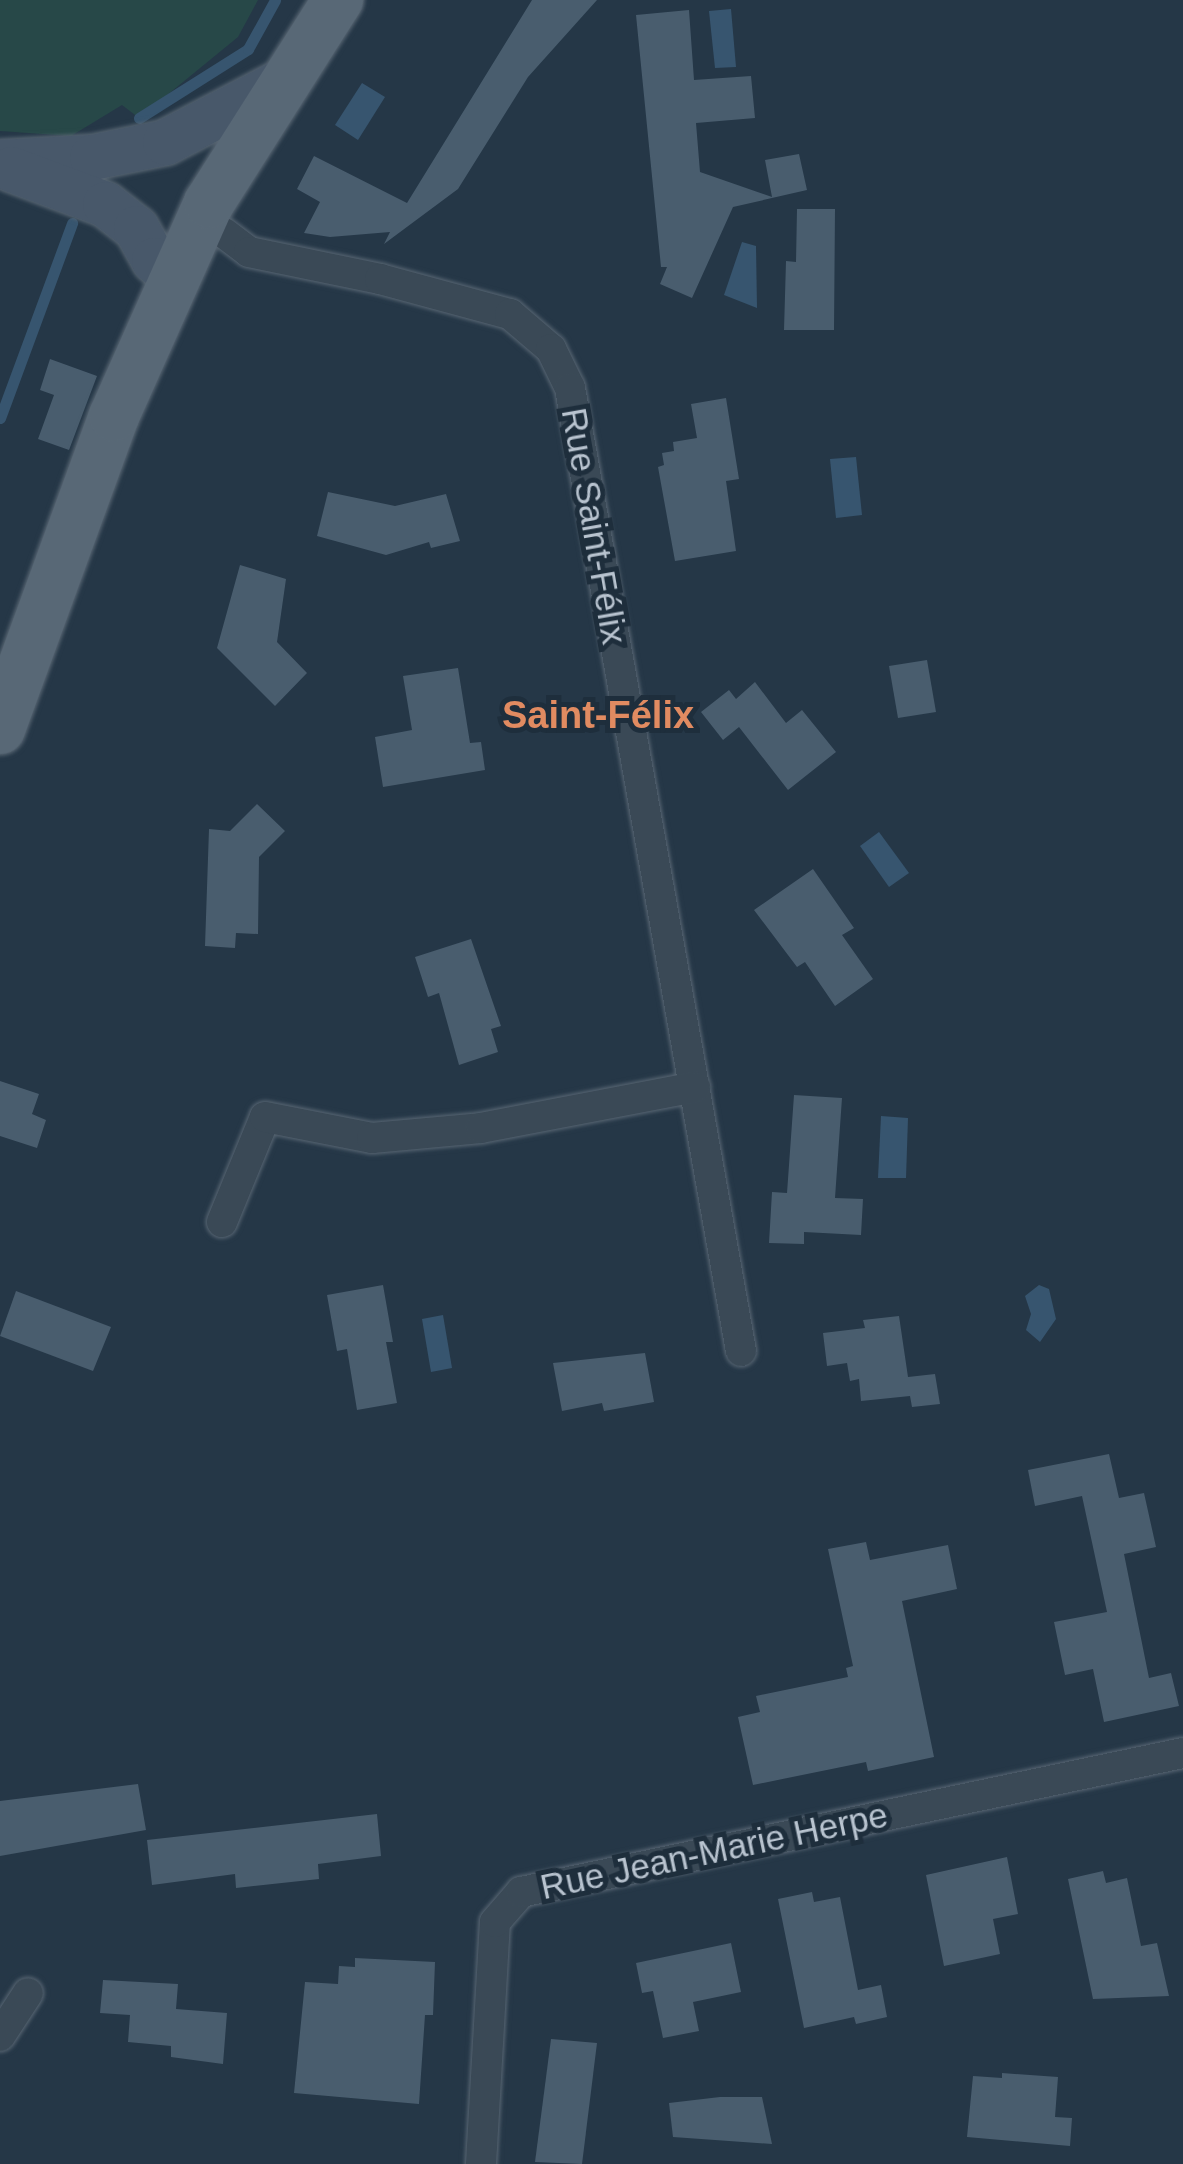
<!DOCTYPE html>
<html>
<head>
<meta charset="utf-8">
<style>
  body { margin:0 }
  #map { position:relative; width:1183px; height:2164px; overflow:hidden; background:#253747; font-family:Helvetica,sans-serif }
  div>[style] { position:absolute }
  .green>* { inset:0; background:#274848 }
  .water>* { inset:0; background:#37556f }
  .stream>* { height:11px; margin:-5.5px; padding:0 5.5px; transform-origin:5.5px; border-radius:5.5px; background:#37556f }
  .building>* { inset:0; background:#495d6e }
  .roads { filter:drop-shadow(0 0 2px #586673) drop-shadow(0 0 2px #586673) }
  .street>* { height:30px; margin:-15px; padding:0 15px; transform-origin:15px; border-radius:15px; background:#3a4956 }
  .secondary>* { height:45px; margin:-22.5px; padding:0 22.5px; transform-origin:22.5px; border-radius:22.5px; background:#48586a }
  .primary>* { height:50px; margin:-25px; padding:0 25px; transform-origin:25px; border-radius:25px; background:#586876 }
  span { translate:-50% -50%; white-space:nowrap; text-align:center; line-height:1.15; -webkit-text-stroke:10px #1e2e3c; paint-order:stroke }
  .street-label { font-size:35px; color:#b8c3cf }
  .neighbourhood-label { font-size:38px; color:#e18b61; font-weight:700 }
</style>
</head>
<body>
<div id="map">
  <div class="green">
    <i style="clip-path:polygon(0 0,258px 0,238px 37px,139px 118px,122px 105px,71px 136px,0 131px)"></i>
  </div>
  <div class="water">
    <i style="clip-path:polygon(731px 9px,736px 67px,715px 68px,709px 11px)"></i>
    <i style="clip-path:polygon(362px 83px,385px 97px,358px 140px,335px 125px)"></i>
    <i style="clip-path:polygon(742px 242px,756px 246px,757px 308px,724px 295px)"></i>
    <i style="clip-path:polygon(856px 457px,862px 515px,836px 518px,830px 459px)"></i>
    <i style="clip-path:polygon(879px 832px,909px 873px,889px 887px,860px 846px)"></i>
    <i style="clip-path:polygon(881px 1116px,908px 1118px,906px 1178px,878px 1178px)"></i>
    <i style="clip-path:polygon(1039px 1285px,1049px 1289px,1056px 1319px,1040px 1342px,1026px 1330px,1031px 1314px,1025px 1296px)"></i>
    <i style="clip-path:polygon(443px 1315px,452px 1368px,431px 1372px,422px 1319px)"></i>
  </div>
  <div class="stream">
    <i style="left:139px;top:118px;width:129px;rotate:-32.3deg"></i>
    <i style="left:248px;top:49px;width:56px;rotate:-61.1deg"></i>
    <i style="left:0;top:418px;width:208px;rotate:-69.7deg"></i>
  </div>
  <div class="building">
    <i style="clip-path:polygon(532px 0,597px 0,528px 77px,458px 189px,384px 244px,390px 232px,330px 237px,304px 233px,320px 202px,297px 189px,314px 156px,407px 203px)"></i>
    <i style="clip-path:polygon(689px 10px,694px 80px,751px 76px,755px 118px,696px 123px,700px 172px,772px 197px,765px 160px,799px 154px,807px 190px,733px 207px,692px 298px,660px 284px,667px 267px,661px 267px,636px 15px)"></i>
    <i style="clip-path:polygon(797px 209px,835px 209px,834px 330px,784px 330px,786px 261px,796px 262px)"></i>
    <i style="clip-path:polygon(50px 359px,97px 376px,69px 450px,38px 439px,54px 395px,40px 390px)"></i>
    <i style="clip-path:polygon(726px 398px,739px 479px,726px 481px,736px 551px,675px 561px,658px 467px,664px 465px,662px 453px,674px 451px,673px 442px,697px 438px,691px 404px)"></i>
    <i style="clip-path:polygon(328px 492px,395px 506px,446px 494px,460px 541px,431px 548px,429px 542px,386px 555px,317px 536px)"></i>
    <i style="clip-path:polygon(240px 565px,286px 579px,277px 642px,307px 673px,275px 706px,217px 648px)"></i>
    <i style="clip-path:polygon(927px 660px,936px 712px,898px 718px,889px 666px)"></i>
    <i style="clip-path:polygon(458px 668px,470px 743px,481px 742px,485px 770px,383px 787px,375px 737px,412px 730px,403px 676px)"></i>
    <i style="clip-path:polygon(755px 682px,786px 723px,802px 710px,836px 752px,788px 790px,739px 727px,723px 740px,701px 712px,729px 690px,736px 699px)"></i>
    <i style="clip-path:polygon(257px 804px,285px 831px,259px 857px,258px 934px,236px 933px,235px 948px,205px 946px,209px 829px,230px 831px)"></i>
    <i style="clip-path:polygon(813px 869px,854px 928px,842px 935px,873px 979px,835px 1006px,805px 962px,797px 967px,754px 910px)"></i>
    <i style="clip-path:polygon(471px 939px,501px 1026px,491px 1029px,498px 1052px,459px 1065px,439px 993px,428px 997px,415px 957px)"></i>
    <i style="clip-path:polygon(0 1081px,39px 1094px,32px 1114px,46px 1120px,37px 1148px,0 1136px)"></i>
    <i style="clip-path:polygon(794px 1095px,842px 1098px,835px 1198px,863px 1199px,861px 1235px,804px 1232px,804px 1244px,769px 1243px,772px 1192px,787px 1193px)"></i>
    <i style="clip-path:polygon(383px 1285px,393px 1342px,386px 1342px,397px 1403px,357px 1410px,347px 1349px,337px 1351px,327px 1295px)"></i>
    <i style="clip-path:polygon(16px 1291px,111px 1327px,93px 1371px,0 1336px)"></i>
    <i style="clip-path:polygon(899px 1316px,908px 1377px,935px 1374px,940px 1404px,912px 1407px,910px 1396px,861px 1401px,859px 1379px,850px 1381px,847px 1363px,827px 1366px,823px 1333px,865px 1328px,863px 1320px)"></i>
    <i style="clip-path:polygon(645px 1353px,654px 1402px,604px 1411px,602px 1403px,562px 1411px,553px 1363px)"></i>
    <i style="clip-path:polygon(1109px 1454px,1119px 1498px,1144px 1493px,1156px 1547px,1124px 1554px,1149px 1678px,1171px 1673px,1179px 1706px,1104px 1722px,1093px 1669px,1065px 1675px,1054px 1622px,1107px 1612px,1082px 1496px,1035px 1506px,1028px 1470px)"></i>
    <i style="clip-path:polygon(866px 1542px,870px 1560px,948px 1545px,957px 1589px,902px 1601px,934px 1757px,868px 1771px,866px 1762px,753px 1785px,738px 1717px,760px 1712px,756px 1696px,848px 1677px,846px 1668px,853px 1666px,828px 1549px)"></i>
    <i style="clip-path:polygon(138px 1784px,146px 1830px,0 1856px,0 1801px)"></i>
    <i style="clip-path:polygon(377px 1814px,381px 1856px,318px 1864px,319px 1879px,236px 1888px,235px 1874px,152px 1885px,147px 1840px)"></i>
    <i style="clip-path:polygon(1007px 1857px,1018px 1914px,993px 1919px,1000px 1954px,944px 1966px,926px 1875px)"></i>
    <i style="clip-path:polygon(1103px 1871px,1106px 1883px,1127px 1878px,1141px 1946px,1157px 1943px,1169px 1996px,1093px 1999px,1068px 1879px)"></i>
    <i style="clip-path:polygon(812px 1892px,814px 1902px,840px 1897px,858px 1990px,881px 1985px,887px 2017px,856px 2024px,854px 2017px,804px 2028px,778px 1899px)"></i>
    <i style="clip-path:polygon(731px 1943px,741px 1992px,693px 2002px,699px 2031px,663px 2038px,653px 1991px,642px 1993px,636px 1963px)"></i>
    <i style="clip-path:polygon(355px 1958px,435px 1962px,433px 2015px,425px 2015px,419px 2104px,294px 2093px,305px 1982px,338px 1984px,339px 1966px,355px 1967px)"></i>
    <i style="clip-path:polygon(103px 1980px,178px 1984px,176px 2009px,227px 2013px,223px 2064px,171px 2057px,171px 2046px,128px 2042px,130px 2015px,100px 2013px)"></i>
    <i style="clip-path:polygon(551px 2039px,597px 2043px,582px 2164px,535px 2162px)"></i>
    <i style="clip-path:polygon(1002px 2073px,1058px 2077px,1055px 2117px,1072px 2118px,1070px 2146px,967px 2137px,973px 2076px,1002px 2078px)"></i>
    <i style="clip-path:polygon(720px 2097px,762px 2097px,772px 2144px,673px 2137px,669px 2103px)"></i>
  </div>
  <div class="roads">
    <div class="street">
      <i style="left:224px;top:233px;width:31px;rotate:37deg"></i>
      <i style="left:249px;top:252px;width:134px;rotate:11.6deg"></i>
      <i style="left:380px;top:279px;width:135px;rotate:15.1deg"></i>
      <i style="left:510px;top:314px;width:54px;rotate:40.5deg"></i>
      <i style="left:551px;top:349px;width:43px;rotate:64deg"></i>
      <i style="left:570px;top:388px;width:978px;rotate:79.93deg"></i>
      <i style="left:222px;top:1222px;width:113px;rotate:-67.7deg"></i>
      <i style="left:265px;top:1117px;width:109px;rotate:11.1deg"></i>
      <i style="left:372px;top:1138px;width:109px;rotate:-5.2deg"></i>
      <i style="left:481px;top:1128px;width:218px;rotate:-10.8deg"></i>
      <i style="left:0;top:2036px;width:51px;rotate:-56.9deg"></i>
      <i style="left:481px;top:2164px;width:242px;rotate:-86.7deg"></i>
      <i style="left:495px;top:1922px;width:40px;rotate:-49deg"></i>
      <i style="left:521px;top:1892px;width:676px;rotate:-11.86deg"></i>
    </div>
    <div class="secondary">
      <i style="left:0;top:162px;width:92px;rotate:-3.1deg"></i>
      <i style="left:92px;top:157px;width:75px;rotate:-11.6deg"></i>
      <i style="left:165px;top:142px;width:136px;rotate:-27.5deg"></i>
      <i style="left:11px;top:169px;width:100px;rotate:20.4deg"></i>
      <i style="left:105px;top:204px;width:39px;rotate:38deg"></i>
      <i style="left:136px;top:228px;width:37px;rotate:61deg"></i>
      <i style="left:154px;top:260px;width:28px;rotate:41deg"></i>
    </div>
    <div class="primary">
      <i style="left:0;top:729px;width:333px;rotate:-70deg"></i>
      <i style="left:114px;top:416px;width:233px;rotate:-66deg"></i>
      <i style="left:209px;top:203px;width:241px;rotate:-57.6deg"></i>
    </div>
  </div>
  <div class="street-label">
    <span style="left:594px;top:526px;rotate:80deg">Rue Saint-Félix</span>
    <span style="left:714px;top:1851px;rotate:-12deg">Rue Jean-Marie Herpe</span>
  </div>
  <div class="neighbourhood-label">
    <span style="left:598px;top:716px">Saint-Félix</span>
  </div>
</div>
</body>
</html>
